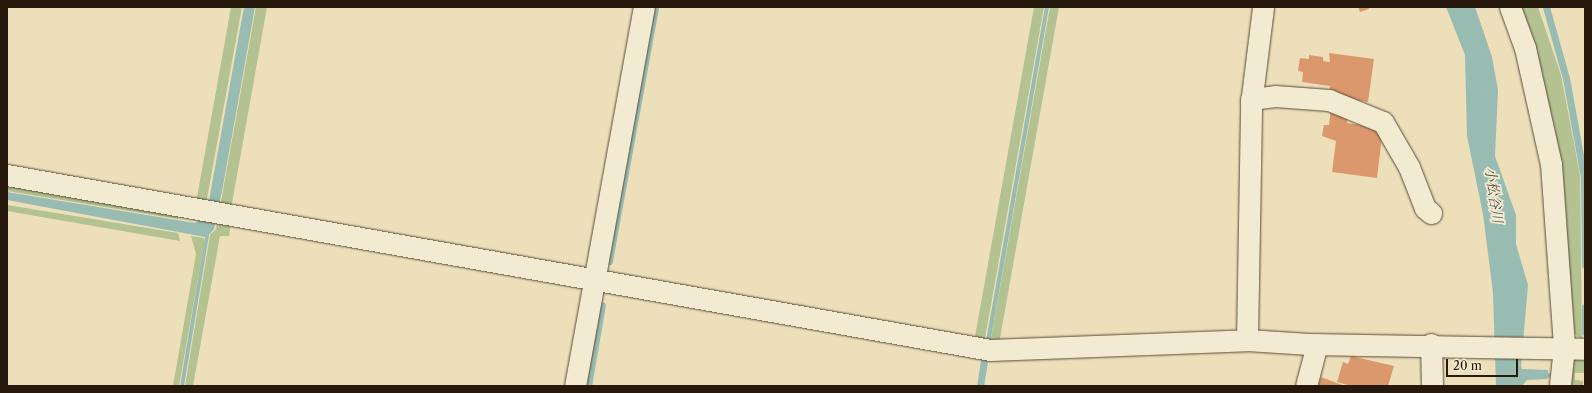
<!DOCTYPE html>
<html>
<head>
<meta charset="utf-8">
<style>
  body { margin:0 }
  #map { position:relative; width:1592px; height:393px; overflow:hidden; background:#ecdfba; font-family:"Libre Caslon Text","Noto Serif JP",serif }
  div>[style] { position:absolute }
  .green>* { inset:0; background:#b4c292 }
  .water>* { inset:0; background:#99bcb2 }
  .stream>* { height:7px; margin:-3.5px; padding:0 3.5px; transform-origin:3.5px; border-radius:3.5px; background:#99bcb2 }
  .building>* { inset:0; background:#db986c }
  .roads { filter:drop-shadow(0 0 1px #584a38) drop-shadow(0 0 1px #584a38) }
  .minor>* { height:21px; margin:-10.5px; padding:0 10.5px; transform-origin:10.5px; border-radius:10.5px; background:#f3ead2 }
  span { translate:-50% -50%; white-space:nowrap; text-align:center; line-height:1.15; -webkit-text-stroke:3.5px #f3ead2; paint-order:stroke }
  .water-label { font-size:14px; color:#4e5246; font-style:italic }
  .frame { position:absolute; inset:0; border:8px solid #26190c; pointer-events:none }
  .scale { position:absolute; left:1446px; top:359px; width:72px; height:18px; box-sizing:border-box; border:2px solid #26190c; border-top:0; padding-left:5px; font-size:12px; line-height:14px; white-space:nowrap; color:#26190c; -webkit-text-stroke:3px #f3ead2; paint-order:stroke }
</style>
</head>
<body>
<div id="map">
  <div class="green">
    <i style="clip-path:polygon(231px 7px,242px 7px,206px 204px,196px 203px)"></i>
    <i style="clip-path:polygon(256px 7px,267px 7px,231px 209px,220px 207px)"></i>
    <i style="clip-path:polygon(1034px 7px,1044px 7px,984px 344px,974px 342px)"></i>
    <i style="clip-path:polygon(1050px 7px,1059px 7px,999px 344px,990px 344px)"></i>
    <i style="clip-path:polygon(1515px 7px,1538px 7px,1561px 75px,1580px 175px,1582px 340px,1570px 330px)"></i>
    <i style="clip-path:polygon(7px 181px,176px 214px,178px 219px,7px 191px)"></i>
    <i style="clip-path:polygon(7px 205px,178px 233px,180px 241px,7px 211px)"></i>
    <i style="clip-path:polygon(218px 218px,231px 221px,229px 236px,220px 236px,193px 386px,185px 386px,210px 235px,216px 229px)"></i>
    <i style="clip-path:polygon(191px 236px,204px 238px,204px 244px,179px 386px,173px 386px,196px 254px)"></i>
    <i style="clip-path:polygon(1575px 355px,1585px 355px,1585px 373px,1575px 373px,1575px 380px,1583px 381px,1583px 386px,1562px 386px)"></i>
  </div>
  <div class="water">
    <i style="clip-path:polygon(244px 7px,255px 7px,223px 186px,214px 229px,209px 235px,184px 386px,180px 386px,205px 237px,7px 200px,7px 192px,195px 223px,206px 217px)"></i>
    <i style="clip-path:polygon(1045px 7px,1049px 7px,988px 355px,982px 364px)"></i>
    <i style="clip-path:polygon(1446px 7px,1475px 7px,1492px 57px,1498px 90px,1495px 156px,1516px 215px,1516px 244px,1528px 285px,1521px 366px,1522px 369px,1548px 370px,1548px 373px,1553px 374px,1547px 379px,1527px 380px,1522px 386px,1496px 386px,1493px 293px,1483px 214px,1467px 136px,1465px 55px)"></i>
  </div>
  <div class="stream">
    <i style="left:1546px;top:7px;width:74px;rotate:74.3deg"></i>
    <i style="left:1566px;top:78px;width:101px;rotate:79.7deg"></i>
    <i style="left:1584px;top:177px;width:88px;rotate:89.3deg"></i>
    <i style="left:609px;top:261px;width:258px;rotate:-79.7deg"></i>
    <i style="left:1585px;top:332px;width:25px;rotate:-90deg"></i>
    <i style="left:588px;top:386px;width:82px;rotate:-80.2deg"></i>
    <i style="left:980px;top:386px;width:32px;rotate:-81deg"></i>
  </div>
  <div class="building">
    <i style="clip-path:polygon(1358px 7px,1368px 7px,1369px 9px,1360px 12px)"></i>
    <i style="clip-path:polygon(1329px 53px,1374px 59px,1368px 102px,1329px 96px,1330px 86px,1302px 82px,1303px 72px,1298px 71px,1300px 58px,1309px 59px,1309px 55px,1323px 57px,1323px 61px,1330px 62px)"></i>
    <i style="clip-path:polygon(1331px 108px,1348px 110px,1347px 123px,1383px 128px,1377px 178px,1332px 172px,1336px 141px,1322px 136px,1324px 125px,1329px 125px)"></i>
    <i style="clip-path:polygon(1351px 356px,1394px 366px,1388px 386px,1351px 386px,1337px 382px,1343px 362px,1348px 364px)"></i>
    <i style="clip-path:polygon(1321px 377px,1345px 386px,1318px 386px)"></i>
  </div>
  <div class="roads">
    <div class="minor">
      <i style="left:1510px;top:7px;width:44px;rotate:69.9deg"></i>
      <i style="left:1525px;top:48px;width:119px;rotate:77.4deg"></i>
      <i style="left:1551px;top:164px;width:183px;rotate:85.9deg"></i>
      <i style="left:1564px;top:347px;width:39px;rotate:96deg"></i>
      <i style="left:1251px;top:99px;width:24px;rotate:-7deg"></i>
      <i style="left:1275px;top:96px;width:54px;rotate:4.2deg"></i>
      <i style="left:1329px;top:100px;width:58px;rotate:22.2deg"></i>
      <i style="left:1383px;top:122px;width:52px;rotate:60deg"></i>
      <i style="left:1409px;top:167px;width:44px;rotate:68.7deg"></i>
      <i style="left:1425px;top:208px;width:8px;rotate:40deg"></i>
      <i style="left:7px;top:175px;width:998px;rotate:10.09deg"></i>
      <i style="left:990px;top:350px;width:257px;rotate:-2.2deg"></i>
      <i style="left:1247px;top:340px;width:62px;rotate:3.7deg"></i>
      <i style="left:1309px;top:344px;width:276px;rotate:1deg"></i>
      <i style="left:1247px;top:340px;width:236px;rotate:-89deg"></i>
      <i style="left:1251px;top:104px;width:98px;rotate:-82.9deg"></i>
      <i style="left:1431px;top:344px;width:42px;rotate:88.6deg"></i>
      <i style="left:575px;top:386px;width:385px;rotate:-79.7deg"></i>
      <i style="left:1306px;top:386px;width:43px;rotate:-75.3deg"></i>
    </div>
  </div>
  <div class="water-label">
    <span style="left:1494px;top:195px;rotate:82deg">小松谷川</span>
  </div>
  <div class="frame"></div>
  <div class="scale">20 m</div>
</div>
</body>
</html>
